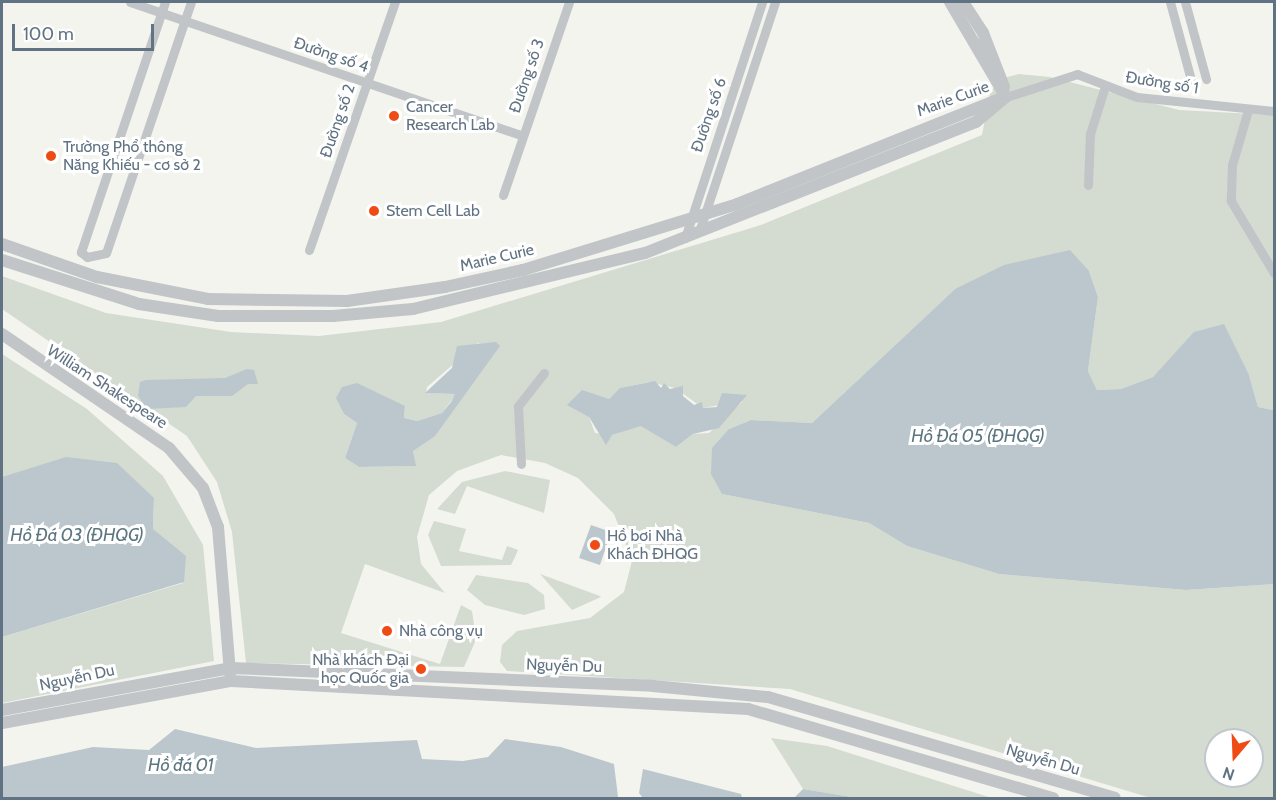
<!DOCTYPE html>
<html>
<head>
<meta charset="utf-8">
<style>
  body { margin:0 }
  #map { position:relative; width:1276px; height:800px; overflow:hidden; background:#f4f4ef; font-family:Cabin,sans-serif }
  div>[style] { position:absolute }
  .green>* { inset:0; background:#d4dbd0 }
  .water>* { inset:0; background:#bbc7cc }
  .minor>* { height:9px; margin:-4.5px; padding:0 4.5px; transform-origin:4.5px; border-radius:4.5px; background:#c1c5c8 }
  .tertiary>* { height:12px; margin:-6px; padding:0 6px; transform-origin:6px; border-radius:6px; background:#c1c5c8 }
  .dots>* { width:16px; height:16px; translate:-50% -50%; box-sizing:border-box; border:3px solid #fff; border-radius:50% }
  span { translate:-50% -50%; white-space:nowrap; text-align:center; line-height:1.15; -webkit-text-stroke:6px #fff; paint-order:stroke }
  .street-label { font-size:16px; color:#617382 }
  .poi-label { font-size:16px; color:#617382 }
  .left { translate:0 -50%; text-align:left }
  .right { translate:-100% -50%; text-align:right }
  .water-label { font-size:18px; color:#5c7680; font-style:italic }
  .frame { position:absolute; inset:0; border:3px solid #617382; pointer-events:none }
  .north { position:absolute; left:1204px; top:728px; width:60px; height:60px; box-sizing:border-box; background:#fff; border:2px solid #c0c7cd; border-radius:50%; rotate:199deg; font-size:16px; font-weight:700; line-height:24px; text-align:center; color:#617382 }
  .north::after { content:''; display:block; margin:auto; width:21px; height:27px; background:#ee4b15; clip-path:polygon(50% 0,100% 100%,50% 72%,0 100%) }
  .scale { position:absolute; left:12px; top:24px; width:142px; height:27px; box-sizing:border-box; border:3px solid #617382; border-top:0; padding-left:8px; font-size:18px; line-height:21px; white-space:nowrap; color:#617382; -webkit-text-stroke:4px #fff; paint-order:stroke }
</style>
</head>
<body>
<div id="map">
  <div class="green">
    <i style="clip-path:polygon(evenodd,1019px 74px,1050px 77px,1179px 110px,1274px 115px,1274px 410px,1258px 407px,1249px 375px,1171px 360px,1153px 377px,1121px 389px,1097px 390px,1088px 371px,1098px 297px,1089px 271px,955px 289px,812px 423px,751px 420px,729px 429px,722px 494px,869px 523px,907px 546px,999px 574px,1186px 590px,1274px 584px,1274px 798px,1151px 798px,790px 689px,507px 671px,500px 662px,502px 645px,517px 631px,590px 618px,624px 592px,632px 561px,614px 514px,578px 478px,545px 463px,501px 455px,457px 471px,429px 495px,417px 537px,421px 564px,445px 593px,365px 564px,341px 633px,440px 664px,461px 605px,472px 611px,474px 624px,475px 642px,464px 667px,246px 663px,232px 532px,217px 482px,187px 436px,2px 309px,2px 276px,106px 313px,231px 332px,319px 336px,441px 322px,761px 225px,982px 135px,990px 93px,1000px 79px,1019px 74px,478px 343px,485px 347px,437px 432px,413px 451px,415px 466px,359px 467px,345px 458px,357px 423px,344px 414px,339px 400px,405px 407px,404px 418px,417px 421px,442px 413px,456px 394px,426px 393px,427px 387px,478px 343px,1019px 74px,649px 382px,675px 388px,703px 408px,743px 401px,709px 433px,693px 434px,676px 447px,641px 425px,612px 435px,595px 433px,589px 417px,621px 388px,649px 382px,1019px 74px,1216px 740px,1252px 740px,1252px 776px,1216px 776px,1216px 740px)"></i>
    <i style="clip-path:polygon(2px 354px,87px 409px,163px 476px,203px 545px,214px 661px,2px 703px,2px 637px,183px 583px,153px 529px,154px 498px,2px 477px)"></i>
    <i style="clip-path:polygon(505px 471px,550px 480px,544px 513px,467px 486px,455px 514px,437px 509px,462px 482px)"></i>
    <i style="clip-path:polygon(434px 521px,466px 529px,459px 551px,502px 560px,507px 546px,518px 550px,515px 557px,511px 565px,441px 566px,428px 535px)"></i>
    <i style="clip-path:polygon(540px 574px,600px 596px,601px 597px,572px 610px)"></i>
    <i style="clip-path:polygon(476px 575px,528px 583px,544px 595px,545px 609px,524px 615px,485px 605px,467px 590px)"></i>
    <i style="clip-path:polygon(771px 738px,827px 746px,992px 798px,858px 798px,803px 789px)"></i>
  </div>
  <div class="water">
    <i style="clip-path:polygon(1070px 250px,1089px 271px,1098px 297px,1088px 371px,1097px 390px,1121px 389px,1153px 377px,1194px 332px,1224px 324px,1249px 375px,1258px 407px,1274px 410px,1274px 584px,1186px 590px,999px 574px,907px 546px,869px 523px,722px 494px,711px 474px,712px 448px,729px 429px,751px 420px,812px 423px,955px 289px,1004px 265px)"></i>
    <i style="clip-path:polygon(496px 342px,500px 346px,435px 436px,413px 451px,416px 466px,359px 467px,345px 458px,357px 423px,344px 414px,336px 398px,342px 387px,357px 383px,405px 406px,404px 418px,417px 421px,442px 413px,451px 402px,455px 394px,425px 393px,452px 368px,457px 346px)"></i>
    <i style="clip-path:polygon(247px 369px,254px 370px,258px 384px,248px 384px,232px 396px,196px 396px,186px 407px,147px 409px,138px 396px,140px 382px,146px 380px,225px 378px)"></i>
    <i style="clip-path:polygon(655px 381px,661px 388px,664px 383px,670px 389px,683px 386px,683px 396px,694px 405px,702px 402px,703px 408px,717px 407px,722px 393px,747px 395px,719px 428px,693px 434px,676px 447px,641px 426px,612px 435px,606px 445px,589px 417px,567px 405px,582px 390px,609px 399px,620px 388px)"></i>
    <i style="clip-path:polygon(66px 457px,117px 463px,154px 498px,153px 529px,186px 556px,184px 582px,2px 637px,2px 477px)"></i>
    <i style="clip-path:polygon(591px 525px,611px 532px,600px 565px,579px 558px)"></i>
    <i style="clip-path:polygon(175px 729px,256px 748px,417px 740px,422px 759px,463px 761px,488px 757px,505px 739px,561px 747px,614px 764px,618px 797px,2px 798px,2px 767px,93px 747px,149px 750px)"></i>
    <i style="clip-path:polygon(643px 769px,741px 794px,742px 798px,643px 798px,639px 793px)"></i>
    <i style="clip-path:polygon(803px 789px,858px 798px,794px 798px)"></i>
  </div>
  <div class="minor">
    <i style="left:130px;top:2px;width:415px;rotate:18.8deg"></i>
    <i style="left:165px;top:2px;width:264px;rotate:108.6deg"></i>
    <i style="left:81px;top:252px;width:8px;rotate:40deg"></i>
    <i style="left:87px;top:257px;width:19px;rotate:-12deg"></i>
    <i style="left:106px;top:253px;width:265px;rotate:-71.3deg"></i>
    <i style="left:1170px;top:2px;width:81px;rotate:74.9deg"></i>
    <i style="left:1185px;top:2px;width:80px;rotate:74.7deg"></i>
    <i style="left:1006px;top:97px;width:75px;rotate:-17.9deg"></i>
    <i style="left:1077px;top:74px;width:64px;rotate:21deg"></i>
    <i style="left:1137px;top:97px;width:138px;rotate:5.8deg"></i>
    <i style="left:1248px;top:110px;width:57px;rotate:106.2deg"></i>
    <i style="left:1232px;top:165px;width:36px;rotate:92deg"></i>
    <i style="left:1231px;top:201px;width:84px;rotate:59.2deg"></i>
    <i style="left:1088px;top:185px;width:51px;rotate:-87.8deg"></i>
    <i style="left:1090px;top:134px;width:50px;rotate:-72.6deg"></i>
    <i style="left:503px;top:195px;width:204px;rotate:-71.1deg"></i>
    <i style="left:699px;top:232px;width:242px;rotate:-71.7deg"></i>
    <i style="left:685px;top:238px;width:248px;rotate:-71.9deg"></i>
    <i style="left:309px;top:250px;width:262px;rotate:-70.9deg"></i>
    <i style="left:521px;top:464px;width:58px;rotate:-93deg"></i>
    <i style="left:518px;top:406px;width:42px;rotate:-51.8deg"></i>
  </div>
  <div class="tertiary">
    <i style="left:950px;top:2px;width:110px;rotate:59.5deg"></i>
    <i style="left:963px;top:2px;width:37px;rotate:57deg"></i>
    <i style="left:983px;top:33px;width:58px;rotate:68.7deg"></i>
    <i style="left:2px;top:244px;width:101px;rotate:19.2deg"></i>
    <i style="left:97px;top:277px;width:113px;rotate:11.2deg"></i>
    <i style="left:208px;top:299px;width:139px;rotate:0.8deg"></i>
    <i style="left:347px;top:301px;width:99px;rotate:-8.1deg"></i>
    <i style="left:445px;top:287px;width:80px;rotate:-12.3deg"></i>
    <i style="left:523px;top:270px;width:224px;rotate:-17.1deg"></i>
    <i style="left:737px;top:204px;width:282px;rotate:-21.8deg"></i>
    <i style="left:2px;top:260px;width:144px;rotate:17.8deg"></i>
    <i style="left:139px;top:304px;width:80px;rotate:8.6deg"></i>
    <i style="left:218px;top:316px;width:115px"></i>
    <i style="left:333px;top:316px;width:80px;rotate:-5deg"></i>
    <i style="left:413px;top:309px;width:239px;rotate:-13.6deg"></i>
    <i style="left:645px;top:253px;width:356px;rotate:-21.6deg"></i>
    <i style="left:976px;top:122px;width:39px;rotate:-40deg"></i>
    <i style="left:2px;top:334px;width:202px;rotate:34.3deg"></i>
    <i style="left:169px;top:448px;width:52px;rotate:49.6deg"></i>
    <i style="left:203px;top:488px;width:42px;rotate:69deg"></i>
    <i style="left:218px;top:527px;width:147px;rotate:85.3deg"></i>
    <i style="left:2px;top:710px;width:232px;rotate:-10.4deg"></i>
    <i style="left:230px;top:668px;width:423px;rotate:2.4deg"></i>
    <i style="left:653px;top:686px;width:116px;rotate:5.5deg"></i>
    <i style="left:768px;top:697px;width:361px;rotate:16.2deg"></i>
    <i style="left:2px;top:723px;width:233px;rotate:-10.4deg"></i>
    <i style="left:231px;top:681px;width:518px;rotate:3.1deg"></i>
    <i style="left:748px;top:709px;width:318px;rotate:16.3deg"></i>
  </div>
  <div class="dots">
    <i style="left:394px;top:116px;background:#ee4b15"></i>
    <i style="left:51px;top:156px;background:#ee4b15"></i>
    <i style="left:374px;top:211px;background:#ee4b15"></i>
    <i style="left:595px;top:545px;background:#ee4b15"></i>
    <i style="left:387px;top:631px;background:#ee4b15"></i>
    <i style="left:421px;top:669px;background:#ee4b15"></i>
  </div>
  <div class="street-label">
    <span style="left:331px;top:55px;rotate:19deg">Đường số 4</span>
    <span style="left:527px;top:76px;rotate:-71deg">Đường số 3</span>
    <span style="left:1162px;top:83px;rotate:9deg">Đường số 1</span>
    <span style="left:953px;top:99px;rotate:-20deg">Marie Curie</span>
    <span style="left:709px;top:115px;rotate:-71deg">Đường số 6</span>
    <span style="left:338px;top:121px;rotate:-71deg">Đường số 2</span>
    <span style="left:497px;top:258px;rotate:-13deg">Marie Curie</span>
    <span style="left:107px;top:387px;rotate:33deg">William Shakespeare</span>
    <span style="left:564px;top:666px;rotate:2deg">Nguyễn Du</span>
    <span style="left:77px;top:678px;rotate:-12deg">Nguyễn Du</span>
    <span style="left:1043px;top:760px;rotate:16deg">Nguyễn Du</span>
  </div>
  <div class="poi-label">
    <span class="left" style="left:406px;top:116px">Cancer<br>Research Lab</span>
    <span class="left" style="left:63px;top:156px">Trường Phổ thông<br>Năng Khiếu - cơ sở 2</span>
    <span class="left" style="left:386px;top:211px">Stem Cell Lab</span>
    <span class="left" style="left:607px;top:545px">Hồ bơi Nhà<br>Khách ĐHQG</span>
    <span class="left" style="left:399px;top:631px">Nhà công vụ</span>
    <span class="right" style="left:409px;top:669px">Nhà khách Đại<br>học Quốc gia</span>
  </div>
  <div class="water-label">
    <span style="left:978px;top:436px">Hồ Đá 05 (ĐHQG)</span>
    <span style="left:77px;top:535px">Hồ Đá 03 (ĐHQG)</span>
    <span style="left:181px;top:765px">Hồ đá 01</span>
  </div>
  <div class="frame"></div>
  <div class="north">N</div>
  <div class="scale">100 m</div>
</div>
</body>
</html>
